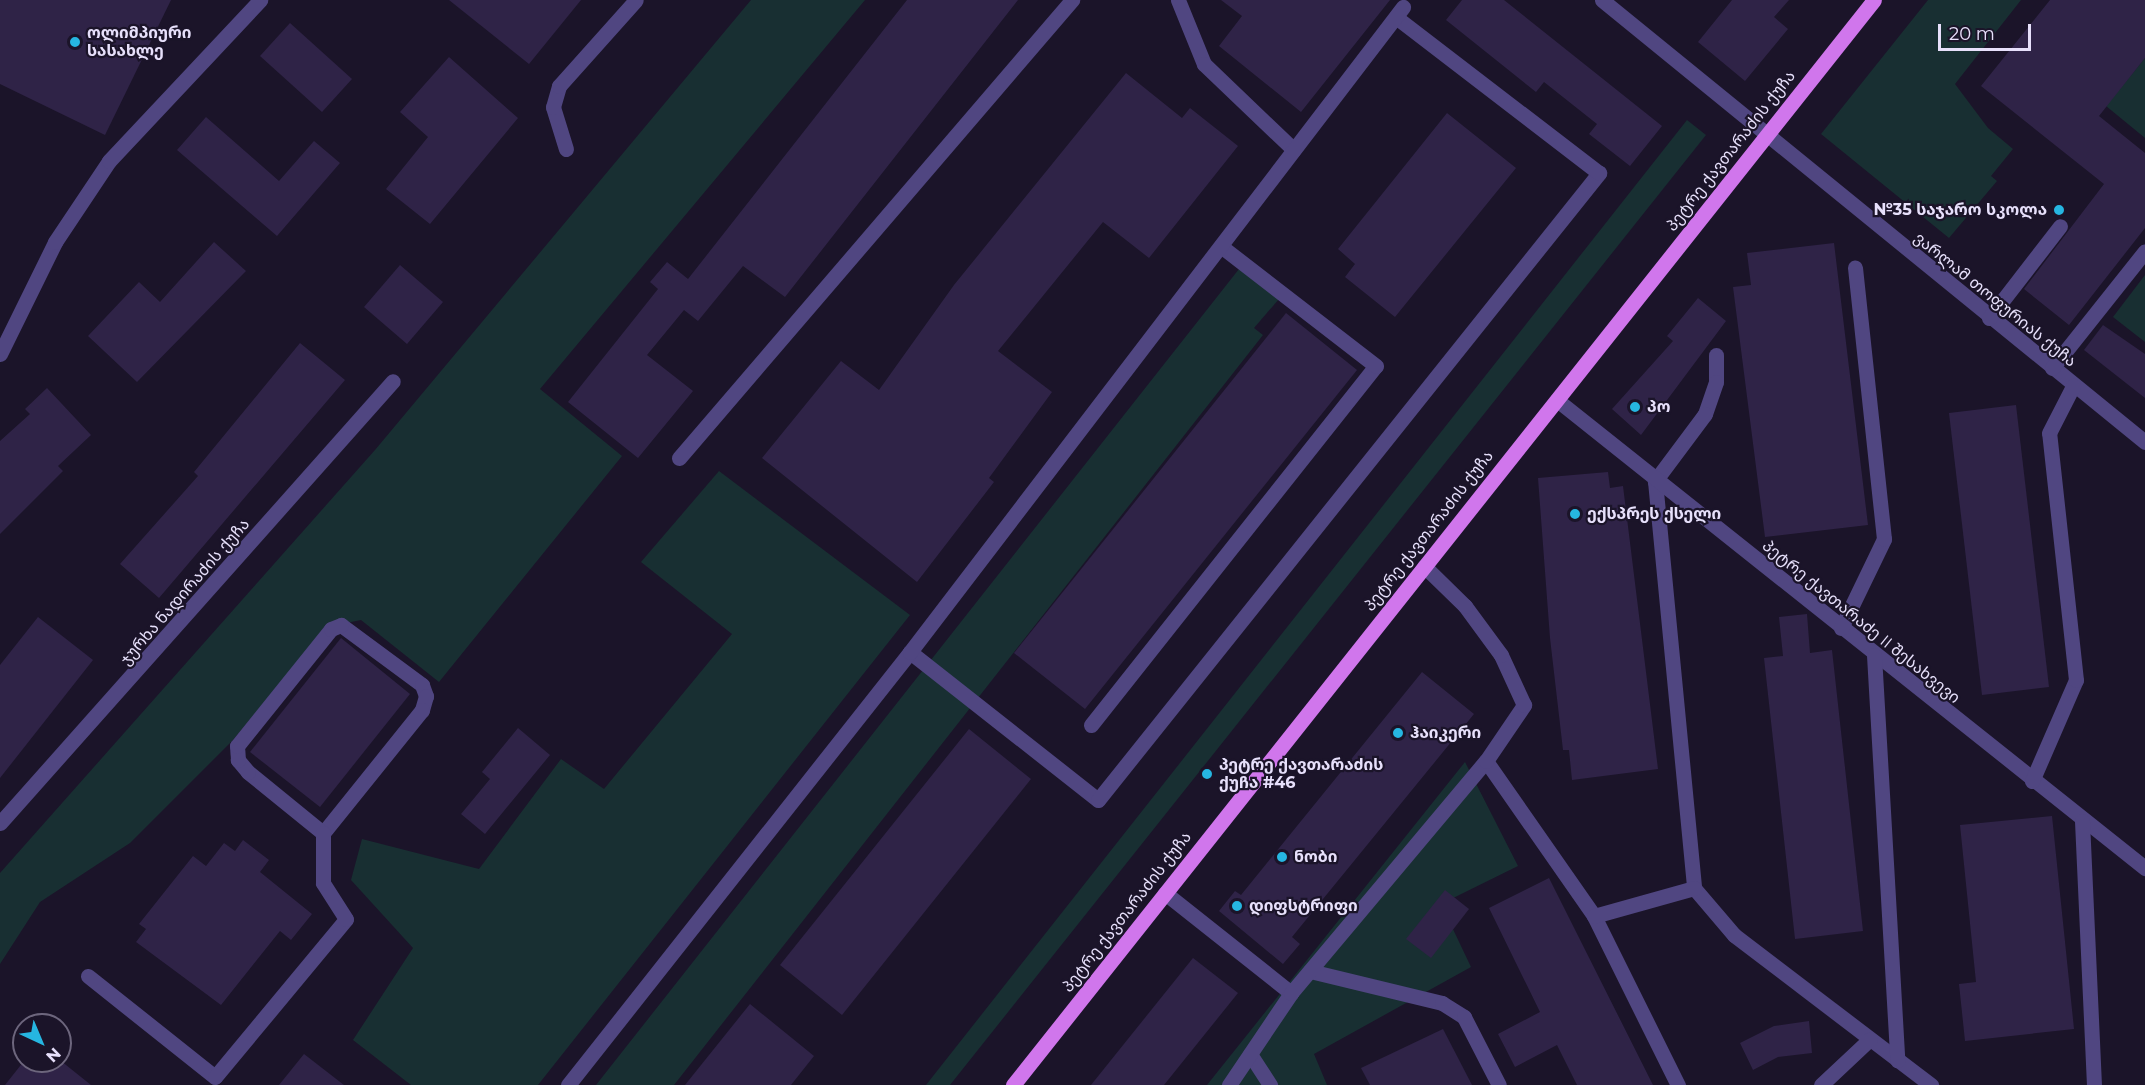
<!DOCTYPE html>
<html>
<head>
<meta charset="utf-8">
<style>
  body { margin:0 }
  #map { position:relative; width:2145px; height:1085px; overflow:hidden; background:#1b1429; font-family:Montserrat,"Noto Sans Georgian",sans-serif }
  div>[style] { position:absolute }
  .green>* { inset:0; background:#182f32 }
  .building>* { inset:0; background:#2f2347 }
  .minor>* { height:15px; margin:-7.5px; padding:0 7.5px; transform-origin:7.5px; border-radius:7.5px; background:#504681 }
  .major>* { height:15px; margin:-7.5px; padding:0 7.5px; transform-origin:7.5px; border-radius:7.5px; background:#d076ec }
  .dots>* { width:16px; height:16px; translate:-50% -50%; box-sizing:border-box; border:3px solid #1b1429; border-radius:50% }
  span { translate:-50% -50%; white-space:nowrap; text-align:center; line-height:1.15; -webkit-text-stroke:4.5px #1b1429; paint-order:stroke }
  .poi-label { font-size:16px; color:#e7e0fb; font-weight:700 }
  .left { translate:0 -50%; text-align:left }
  .right { translate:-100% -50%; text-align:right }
  .street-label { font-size:16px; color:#e7e0fb }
  .north { position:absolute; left:12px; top:1013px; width:60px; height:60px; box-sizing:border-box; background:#1b1429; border:2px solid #6d667d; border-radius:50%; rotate:136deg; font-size:16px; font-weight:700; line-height:24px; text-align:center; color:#e7e0fb }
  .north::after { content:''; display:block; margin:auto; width:21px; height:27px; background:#26b6e1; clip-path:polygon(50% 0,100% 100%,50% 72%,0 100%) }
  .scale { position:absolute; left:1938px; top:24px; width:93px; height:27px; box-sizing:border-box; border:3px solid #e7e0fb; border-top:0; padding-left:8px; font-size:18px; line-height:21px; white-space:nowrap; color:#e7e0fb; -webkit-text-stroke:4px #1b1429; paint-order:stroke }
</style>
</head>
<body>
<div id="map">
  <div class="green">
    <i style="clip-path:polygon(751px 0,865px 0,540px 389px,622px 456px,439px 682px,361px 620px,326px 627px,233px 740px,130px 843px,40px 902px,0 964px,0 873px,375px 450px)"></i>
    <i style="clip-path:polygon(1928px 0,2021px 0,1955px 84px,1988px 128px,2013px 149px,1991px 176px,1997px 181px,1949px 238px,1821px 134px)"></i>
    <i style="clip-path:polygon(2145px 58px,2145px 138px,2106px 106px)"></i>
    <i style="clip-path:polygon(1687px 120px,1706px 135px,950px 1085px,926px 1085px)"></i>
    <i style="clip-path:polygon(1239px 269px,1279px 299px,1254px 328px,1263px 335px,674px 1085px,596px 1085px)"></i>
    <i style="clip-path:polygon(2145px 275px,2145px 342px,2113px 317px)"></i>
    <i style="clip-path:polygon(719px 471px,910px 615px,538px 1085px,411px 1085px,353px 1040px,413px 948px,351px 880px,362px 839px,479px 869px,561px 759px,604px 789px,732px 634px,641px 562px)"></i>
    <i style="clip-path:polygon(1465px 762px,1518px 866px,1441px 904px,1471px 967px,1314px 1054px,1327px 1085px,1207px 1085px)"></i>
  </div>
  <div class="building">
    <i style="clip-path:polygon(0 0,171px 0,105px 135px,0 84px)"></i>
    <i style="clip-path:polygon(449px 0,581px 0,529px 64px)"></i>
    <i style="clip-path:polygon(907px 0,1018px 0,785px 297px,743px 266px,698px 321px,684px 310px,647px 355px,693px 391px,638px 458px,568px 402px,658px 289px,650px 282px,667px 262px,688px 279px)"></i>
    <i style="clip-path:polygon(1221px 0,1390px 0,1301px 112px,1219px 46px,1242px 16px)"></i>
    <i style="clip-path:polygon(1462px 0,1504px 0,1662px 126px,1630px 166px,1589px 134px,1597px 124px,1544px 82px,1536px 92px,1446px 20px)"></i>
    <i style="clip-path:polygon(1732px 0,1789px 0,1774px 17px,1788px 29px,1745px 81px,1698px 42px)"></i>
    <i style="clip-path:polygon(2050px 0,2145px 0,2145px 58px,2099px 116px,2145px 153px,2145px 228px,2069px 325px,2024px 289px,2104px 184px,1981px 86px)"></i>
    <i style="clip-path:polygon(290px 23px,352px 79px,322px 112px,260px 56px)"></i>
    <i style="clip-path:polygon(449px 57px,518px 118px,430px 224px,386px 189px,428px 137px,400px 112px)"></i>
    <i style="clip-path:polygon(1126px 73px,1182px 118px,1190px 108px,1238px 146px,1149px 258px,1103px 222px,998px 351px,1052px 392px,989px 478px,994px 482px,917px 582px,762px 458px,841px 361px,879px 390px,954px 285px)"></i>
    <i style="clip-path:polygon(1447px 113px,1516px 168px,1395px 317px,1345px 277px,1355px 264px,1338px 249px)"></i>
    <i style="clip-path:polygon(206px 117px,279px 181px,314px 141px,340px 163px,277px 236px,177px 150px)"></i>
    <i style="clip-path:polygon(214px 242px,246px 271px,137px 382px,88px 336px,139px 282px,160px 302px)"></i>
    <i style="clip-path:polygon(1834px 243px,1868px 525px,1765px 537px,1733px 287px,1751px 285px,1747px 253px)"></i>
    <i style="clip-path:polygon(400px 265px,443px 302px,407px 344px,364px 307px)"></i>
    <i style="clip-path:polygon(1698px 298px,1726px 321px,1641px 435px,1612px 409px,1673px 341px,1667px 336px)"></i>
    <i style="clip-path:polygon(1286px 313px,1357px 370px,1085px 709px,1014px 653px)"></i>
    <i style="clip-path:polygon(2103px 325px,2145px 354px,2145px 398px,2084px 350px)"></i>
    <i style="clip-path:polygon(300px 343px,345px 380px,159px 598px,120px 564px,198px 476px,194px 472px)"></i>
    <i style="clip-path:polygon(47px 388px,91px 435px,58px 466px,63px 471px,0 534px,0 441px,30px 414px,25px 409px)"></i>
    <i style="clip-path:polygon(2016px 405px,2049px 687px,1982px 695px,1949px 413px)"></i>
    <i style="clip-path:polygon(1608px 472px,1610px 488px,1623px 486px,1658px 769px,1572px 780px,1569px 750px,1563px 750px,1550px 638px,1538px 478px)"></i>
    <i style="clip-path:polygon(1807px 614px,1810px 653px,1832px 650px,1863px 931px,1795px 939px,1764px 658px,1783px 656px,1779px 617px)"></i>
    <i style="clip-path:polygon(38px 617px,93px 660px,0 778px,0 665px)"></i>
    <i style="clip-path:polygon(341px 638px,410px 694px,320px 807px,250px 752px)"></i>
    <i style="clip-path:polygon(1422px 672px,1474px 714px,1292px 937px,1300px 944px,1283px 964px,1219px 911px,1235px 891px,1241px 895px)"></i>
    <i style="clip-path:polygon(518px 728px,550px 755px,485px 834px,461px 814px,490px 779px,482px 772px)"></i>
    <i style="clip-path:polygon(969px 729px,1031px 779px,842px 1015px,780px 965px)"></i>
    <i style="clip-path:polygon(2052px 816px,2074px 1029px,1965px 1041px,1959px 984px,1976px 982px,1960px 825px)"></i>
    <i style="clip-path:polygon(243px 840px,269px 860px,260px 872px,312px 914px,291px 940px,280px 931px,221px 1005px,136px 942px,146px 929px,139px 924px,193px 856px,206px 866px,224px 843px,235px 851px)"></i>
    <i style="clip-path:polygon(1549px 878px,1653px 1085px,1577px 1085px,1557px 1045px,1515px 1067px,1498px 1034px,1540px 1012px,1489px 908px)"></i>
    <i style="clip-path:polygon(1445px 890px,1469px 909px,1431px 958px,1406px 939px)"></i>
    <i style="clip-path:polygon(1193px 958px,1238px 993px,1164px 1085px,1091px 1085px)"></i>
    <i style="clip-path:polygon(750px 1004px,814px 1056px,791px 1085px,685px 1085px)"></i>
    <i style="clip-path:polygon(1809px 1021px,1812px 1053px,1778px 1057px,1753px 1070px,1740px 1043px,1774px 1026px)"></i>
    <i style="clip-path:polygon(1443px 1029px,1472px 1085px,1370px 1085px,1361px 1068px)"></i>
    <i style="clip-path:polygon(304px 1054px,344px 1085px,279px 1085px)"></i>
    <i style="clip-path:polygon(24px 1061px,61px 1061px,91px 1085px,5px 1085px)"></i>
  </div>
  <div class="minor">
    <i style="left:1178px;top:0;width:69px;rotate:67.9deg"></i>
    <i style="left:1204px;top:64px;width:124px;rotate:43.7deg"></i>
    <i style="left:1602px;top:0;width:700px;rotate:39.15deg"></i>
    <i style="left:566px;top:149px;width:44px;rotate:-107.2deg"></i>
    <i style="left:553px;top:107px;width:22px;rotate:-74deg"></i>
    <i style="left:559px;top:86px;width:115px;rotate:-48.2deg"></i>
    <i style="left:1989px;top:318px;width:116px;rotate:-52.3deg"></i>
    <i style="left:0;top:354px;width:125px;rotate:-63.8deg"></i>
    <i style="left:55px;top:242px;width:97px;rotate:-56.3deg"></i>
    <i style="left:109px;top:161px;width:221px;rotate:-46.8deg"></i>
    <i style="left:1716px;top:355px;width:27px;rotate:90deg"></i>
    <i style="left:1716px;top:382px;width:34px;rotate:109deg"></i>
    <i style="left:1705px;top:414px;width:84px;rotate:126.7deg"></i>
    <i style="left:1655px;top:481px;width:409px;rotate:84.5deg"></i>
    <i style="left:1694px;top:888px;width:62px;rotate:49.6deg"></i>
    <i style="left:1734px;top:935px;width:248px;rotate:37.3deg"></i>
    <i style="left:2052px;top:368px;width:149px;rotate:-51.5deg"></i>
    <i style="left:1557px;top:400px;width:752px;rotate:38.52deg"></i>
    <i style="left:679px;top:458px;width:604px;rotate:-49.37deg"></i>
    <i style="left:341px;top:625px;width:101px;rotate:36.5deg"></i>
    <i style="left:422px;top:685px;width:12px;rotate:70deg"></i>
    <i style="left:426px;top:696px;width:15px;rotate:106deg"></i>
    <i style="left:422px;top:710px;width:158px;rotate:128.8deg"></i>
    <i style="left:323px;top:833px;width:97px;rotate:-140.9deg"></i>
    <i style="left:248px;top:772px;width:16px;rotate:-130deg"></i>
    <i style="left:238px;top:760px;width:14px;rotate:-94deg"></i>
    <i style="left:237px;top:746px;width:150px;rotate:-51.2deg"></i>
    <i style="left:331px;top:629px;width:11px;rotate:-22deg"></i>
    <i style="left:1841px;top:628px;width:99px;rotate:-64.2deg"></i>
    <i style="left:1884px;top:539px;width:273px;rotate:-96.1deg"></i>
    <i style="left:910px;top:652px;width:239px;rotate:38.2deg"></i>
    <i style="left:1098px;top:800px;width:803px;rotate:-51.37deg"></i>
    <i style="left:1599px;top:173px;width:256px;rotate:-142.5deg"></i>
    <i style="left:1874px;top:655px;width:406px;rotate:86.7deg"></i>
    <i style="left:1091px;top:725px;width:458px;rotate:-51.6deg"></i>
    <i style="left:1376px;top:366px;width:196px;rotate:-142.3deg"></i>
    <i style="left:1486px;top:761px;width:189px;rotate:55.1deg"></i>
    <i style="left:1594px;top:916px;width:189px;rotate:63.6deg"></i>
    <i style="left:2032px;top:781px;width:110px;rotate:-66.5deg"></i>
    <i style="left:2076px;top:680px;width:248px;rotate:-96.2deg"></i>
    <i style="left:2049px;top:433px;width:53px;rotate:-62.9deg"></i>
    <i style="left:2082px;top:821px;width:264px;rotate:87.4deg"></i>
    <i style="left:0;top:823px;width:591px;rotate:-48.36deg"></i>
    <i style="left:1165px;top:893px;width:161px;rotate:38.4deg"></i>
    <i style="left:1594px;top:916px;width:104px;rotate:-15.6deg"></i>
    <i style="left:1310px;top:971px;width:136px;rotate:13.6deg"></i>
    <i style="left:1442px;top:1003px;width:26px;rotate:32deg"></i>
    <i style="left:1464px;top:1017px;width:76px;rotate:62.8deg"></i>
    <i style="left:88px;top:976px;width:162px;rotate:38.5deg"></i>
    <i style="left:215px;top:1077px;width:205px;rotate:-50.3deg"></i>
    <i style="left:346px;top:919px;width:43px;rotate:-122.6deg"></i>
    <i style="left:323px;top:883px;width:50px;rotate:-90deg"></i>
    <i style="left:1250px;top:1054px;width:37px;rotate:57deg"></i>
    <i style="left:568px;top:1085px;width:552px;rotate:-51.7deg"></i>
    <i style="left:910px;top:652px;width:812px;rotate:-52.61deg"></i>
    <i style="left:1229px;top:1085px;width:111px;rotate:-56deg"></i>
    <i style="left:1291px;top:993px;width:303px;rotate:-50deg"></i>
    <i style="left:1486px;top:761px;width:68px;rotate:-55.8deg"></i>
    <i style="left:1524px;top:705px;width:55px;rotate:-114.7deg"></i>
    <i style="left:1501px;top:655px;width:61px;rotate:-126.3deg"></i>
    <i style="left:1465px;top:606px;width:57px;rotate:-135.7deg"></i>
    <i style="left:1821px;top:1085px;width:67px;rotate:-43.2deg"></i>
  </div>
  <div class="major">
    <i style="left:1013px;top:1085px;width:1385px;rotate:-51.57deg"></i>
  </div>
  <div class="dots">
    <i style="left:75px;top:42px;background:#26b6e1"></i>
    <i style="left:2059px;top:210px;background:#26b6e1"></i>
    <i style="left:1635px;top:407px;background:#26b6e1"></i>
    <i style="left:1575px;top:514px;background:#26b6e1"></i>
    <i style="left:1398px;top:733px;background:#26b6e1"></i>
    <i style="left:1207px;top:774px;background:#26b6e1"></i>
    <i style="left:1282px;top:857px;background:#26b6e1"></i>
    <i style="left:1237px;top:906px;background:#26b6e1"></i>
  </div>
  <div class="poi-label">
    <span class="left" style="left:87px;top:42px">ოლიმპიური<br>სასახლე</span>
    <span class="right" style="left:2047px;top:210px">№35 საჯარო სკოლა</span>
    <span class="left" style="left:1647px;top:407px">პო</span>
    <span class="left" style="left:1587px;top:514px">ექსპრეს ქსელი</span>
    <span class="left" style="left:1410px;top:733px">ჰაიკერი</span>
    <span class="left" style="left:1219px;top:774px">პეტრე ქავთარაძის<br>ქუჩა #46</span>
    <span class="left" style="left:1294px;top:857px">ნობი</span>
    <span class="left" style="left:1249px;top:906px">დიფსტრიფი</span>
  </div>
  <div class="street-label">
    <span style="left:1731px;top:151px;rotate:-52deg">პეტრე ქავთარაძის ქუჩა</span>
    <span style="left:1995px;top:300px;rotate:39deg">ვარლამ თოფურიას ქუჩა</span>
    <span style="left:1429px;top:531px;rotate:-52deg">პეტრე ქავთარაძის ქუჩა</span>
    <span style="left:185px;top:592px;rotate:-49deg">ჯურხა ნადირაძის ქუჩა</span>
    <span style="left:1861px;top:622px;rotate:39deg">პეტრე ქავთარაძე II შესახვევი</span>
    <span style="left:1127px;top:912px;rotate:-52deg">პეტრე ქავთარაძის ქუჩა</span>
  </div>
  <div class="north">N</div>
  <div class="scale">20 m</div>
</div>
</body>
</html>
